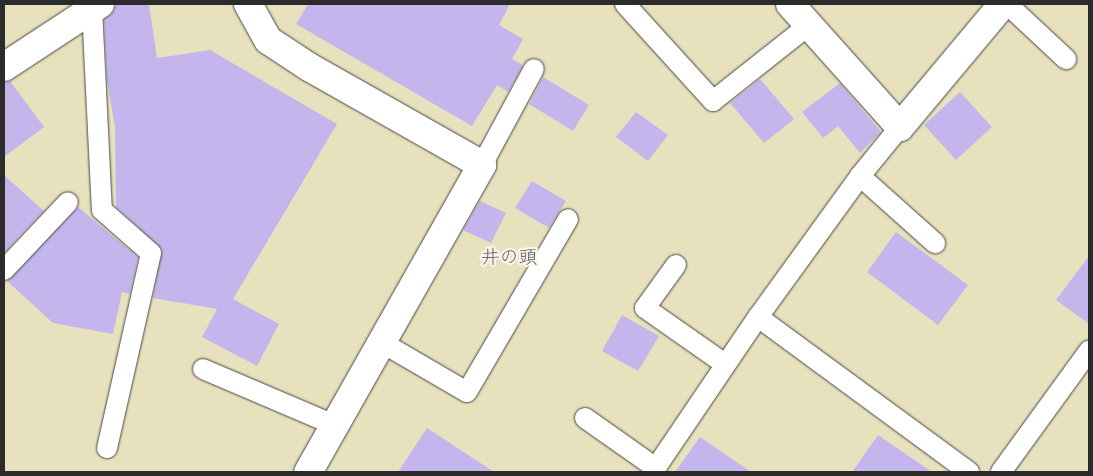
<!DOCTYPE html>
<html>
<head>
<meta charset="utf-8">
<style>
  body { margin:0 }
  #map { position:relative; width:1093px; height:476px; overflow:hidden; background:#e8e1be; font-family:Sriracha,"Klee One",sans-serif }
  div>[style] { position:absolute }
  .building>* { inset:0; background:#c4b6ec }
  .roads { filter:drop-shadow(0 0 1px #474641) drop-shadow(0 0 1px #474641) }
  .lane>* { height:20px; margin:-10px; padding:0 10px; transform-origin:10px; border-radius:10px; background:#fff }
  .street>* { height:28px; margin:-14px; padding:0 14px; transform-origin:14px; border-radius:14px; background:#fff }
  span { translate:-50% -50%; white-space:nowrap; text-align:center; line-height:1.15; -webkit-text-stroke:4.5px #fcf5e5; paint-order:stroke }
  .quarter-label { font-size:19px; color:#615c6f }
  .frame { position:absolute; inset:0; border:5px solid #2b2b2b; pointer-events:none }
</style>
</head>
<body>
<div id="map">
  <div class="building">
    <i style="clip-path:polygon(116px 4px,149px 4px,157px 58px,210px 50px,337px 124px,233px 299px,279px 324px,257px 366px,202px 337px,217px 309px,153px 298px,162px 249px,116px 207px,115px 127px,107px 81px,104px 20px,114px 11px)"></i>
    <i style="clip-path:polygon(308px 4px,510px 4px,499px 25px,523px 39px,512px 59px,523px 65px,508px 92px,497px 85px,472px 126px,296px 24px)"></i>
    <i style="clip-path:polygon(543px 77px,589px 105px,573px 131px,529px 104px)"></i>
    <i style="clip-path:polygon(760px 79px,794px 119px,764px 143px,730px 103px)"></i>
    <i style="clip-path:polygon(10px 81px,44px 127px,4px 157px,4px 82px)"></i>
    <i style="clip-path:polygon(840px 83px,881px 132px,860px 153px,838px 126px,823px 138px,802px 112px)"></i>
    <i style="clip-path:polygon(960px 92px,992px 127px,956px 160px,924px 125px)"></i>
    <i style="clip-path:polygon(636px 112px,668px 135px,648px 161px,616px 137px)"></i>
    <i style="clip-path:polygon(4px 175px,44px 211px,4px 253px)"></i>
    <i style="clip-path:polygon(532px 181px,566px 201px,549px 228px,515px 208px)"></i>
    <i style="clip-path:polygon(480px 201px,506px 213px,491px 243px,463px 230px)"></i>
    <i style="clip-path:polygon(78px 207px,138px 257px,130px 294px,122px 292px,113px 334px,53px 323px,7px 281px)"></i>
    <i style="clip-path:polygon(896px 232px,968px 285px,938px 325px,867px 272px)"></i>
    <i style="clip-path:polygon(1089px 256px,1089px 324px,1056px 300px)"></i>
    <i style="clip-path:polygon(622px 315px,659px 336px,638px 371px,602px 351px)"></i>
    <i style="clip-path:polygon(427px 428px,494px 472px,398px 472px)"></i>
    <i style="clip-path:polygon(878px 435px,932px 472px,852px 472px)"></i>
    <i style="clip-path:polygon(700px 437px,751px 472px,675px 472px)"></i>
  </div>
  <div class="roads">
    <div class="lane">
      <i style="left:625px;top:4px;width:131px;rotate:47.8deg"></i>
      <i style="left:713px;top:101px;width:122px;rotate:-38.4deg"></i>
      <i style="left:1007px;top:4px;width:81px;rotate:43deg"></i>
      <i style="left:92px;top:8px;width:202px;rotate:87.2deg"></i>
      <i style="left:102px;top:210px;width:65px;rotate:41.3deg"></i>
      <i style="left:151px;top:253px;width:200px;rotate:102.7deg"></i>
      <i style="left:482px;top:165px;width:109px;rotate:-61.6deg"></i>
      <i style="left:860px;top:176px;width:101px;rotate:41.8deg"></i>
      <i style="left:676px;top:265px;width:53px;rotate:125.8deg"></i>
      <i style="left:645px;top:308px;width:98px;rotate:35deg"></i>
      <i style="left:4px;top:270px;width:93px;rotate:-46.7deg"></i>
      <i style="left:758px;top:317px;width:262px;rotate:36.3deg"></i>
      <i style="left:381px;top:342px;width:99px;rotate:30.2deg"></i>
      <i style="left:467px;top:392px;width:200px;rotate:-59.7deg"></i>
      <i style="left:203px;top:369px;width:142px;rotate:23.1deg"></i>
      <i style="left:585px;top:418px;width:87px;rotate:35.2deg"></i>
      <i style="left:653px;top:472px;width:187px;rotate:-55.9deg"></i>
      <i style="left:758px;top:317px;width:174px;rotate:-54.1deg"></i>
      <i style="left:860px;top:176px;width:63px;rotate:-50.8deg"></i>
      <i style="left:1001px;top:472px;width:150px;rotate:-54deg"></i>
    </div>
    <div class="street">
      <i style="left:248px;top:4px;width:41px;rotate:60.9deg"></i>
      <i style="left:268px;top:40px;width:49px;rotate:33.4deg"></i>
      <i style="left:309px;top:67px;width:199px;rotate:29.5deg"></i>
      <i style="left:482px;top:165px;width:353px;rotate:119.5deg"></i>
      <i style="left:790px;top:4px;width:165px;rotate:48.2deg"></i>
      <i style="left:900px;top:127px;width:160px;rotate:-50.1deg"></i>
      <i style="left:4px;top:67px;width:115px;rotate:-33.3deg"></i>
    </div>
  </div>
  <div class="quarter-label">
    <span style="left:509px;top:257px">井の頭</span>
  </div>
  <div class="frame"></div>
</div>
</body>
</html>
